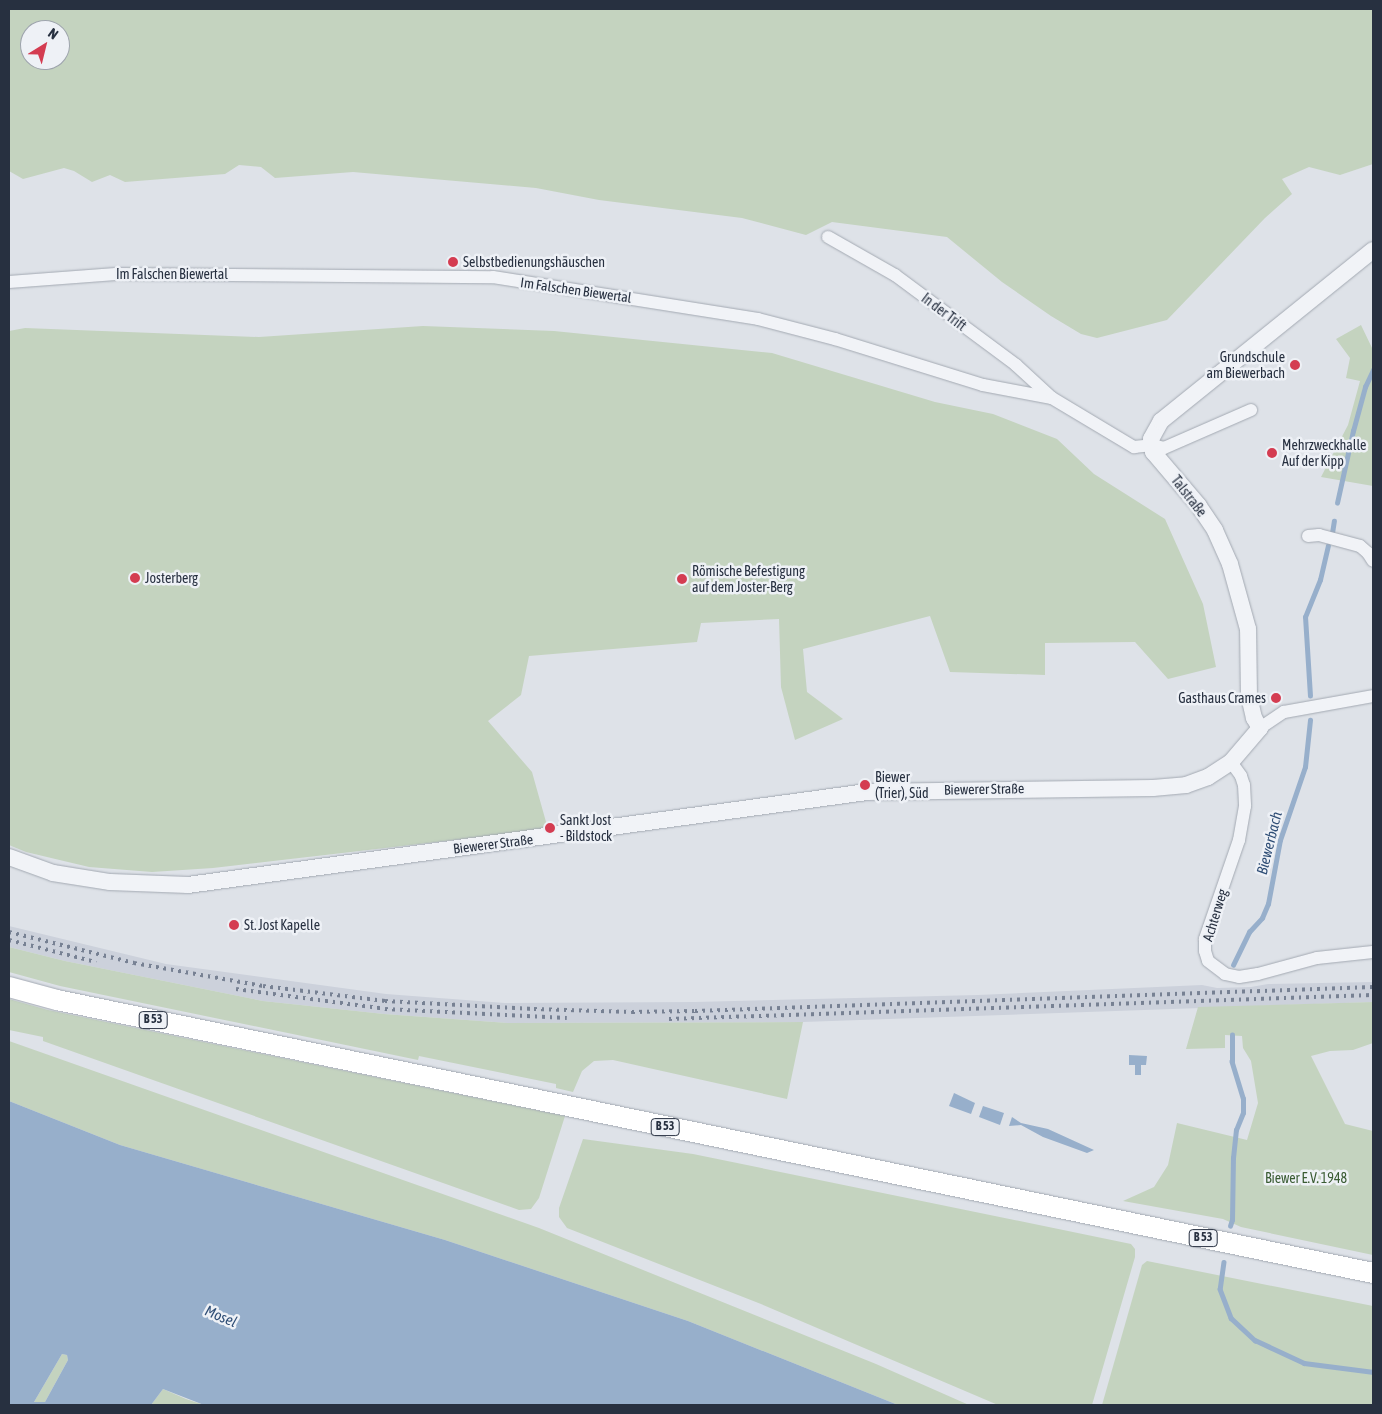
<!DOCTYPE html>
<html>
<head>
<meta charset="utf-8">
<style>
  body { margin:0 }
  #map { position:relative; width:1382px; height:1414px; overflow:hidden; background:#dee2e8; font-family:"Asap Condensed",sans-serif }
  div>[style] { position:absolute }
  .built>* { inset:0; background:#ccd1db }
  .green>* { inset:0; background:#c4d3bf }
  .water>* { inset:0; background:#97afcb }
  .stream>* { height:4.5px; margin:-2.25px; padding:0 2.25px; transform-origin:2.25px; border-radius:2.25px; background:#97afcb }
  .roads { filter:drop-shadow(0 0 1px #a3a9b2) drop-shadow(0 0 1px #a3a9b2) }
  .minor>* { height:12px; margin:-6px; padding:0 6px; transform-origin:6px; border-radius:6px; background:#f1f3f7 }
  .tertiary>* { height:16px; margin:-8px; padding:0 8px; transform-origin:8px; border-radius:8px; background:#f1f3f7 }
  .primary>* { height:20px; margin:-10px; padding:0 10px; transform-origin:10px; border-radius:10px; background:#fff }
  .rail>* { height:4px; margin-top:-2px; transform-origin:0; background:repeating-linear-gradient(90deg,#778193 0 2.5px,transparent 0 7.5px) }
  .dots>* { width:14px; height:14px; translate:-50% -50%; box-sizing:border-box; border:2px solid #eef1f6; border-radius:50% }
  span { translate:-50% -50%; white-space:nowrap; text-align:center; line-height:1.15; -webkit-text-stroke:5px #eef1f6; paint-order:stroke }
  .shield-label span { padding:1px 4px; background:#eef1f6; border:1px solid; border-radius:4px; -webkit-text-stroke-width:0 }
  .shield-label { font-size:12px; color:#273040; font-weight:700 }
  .poi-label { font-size:14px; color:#273040 }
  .left { translate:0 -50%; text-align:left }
  .right { translate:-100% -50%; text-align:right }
  .street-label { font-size:14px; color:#273040 }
  .park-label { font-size:14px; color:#3a5c33 }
  .water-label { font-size:15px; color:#2f4e76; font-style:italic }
  .frame { position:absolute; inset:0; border:10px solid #273040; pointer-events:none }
  .north { position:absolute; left:20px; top:20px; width:50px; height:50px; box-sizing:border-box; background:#eef1f6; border:1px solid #9ea4ad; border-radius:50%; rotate:36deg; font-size:14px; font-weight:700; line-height:20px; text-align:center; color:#273040 }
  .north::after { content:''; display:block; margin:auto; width:18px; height:22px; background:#d43c51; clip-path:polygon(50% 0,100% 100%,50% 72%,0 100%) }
</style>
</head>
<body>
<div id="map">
  <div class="built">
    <i style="clip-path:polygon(9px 926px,166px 964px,386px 994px,505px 1003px,695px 1002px,978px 995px,1202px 985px,1217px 988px,1251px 987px,1268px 984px,1373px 982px,1373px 1002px,803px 1022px,508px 1023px,384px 1014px,263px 1001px,65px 961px,9px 947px)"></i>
  </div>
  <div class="green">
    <i style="clip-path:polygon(evenodd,9px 9px,1373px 9px,1373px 164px,1340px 175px,1309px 167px,1282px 179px,1292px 194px,1265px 218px,1167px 320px,1097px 338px,1081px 334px,1051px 316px,1002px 282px,947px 237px,832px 222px,806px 235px,742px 218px,599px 200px,536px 188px,353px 172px,275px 178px,261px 167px,239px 165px,225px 174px,125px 182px,110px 175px,92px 182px,74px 171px,64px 168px,23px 179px,9px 171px,9px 9px,30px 30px,60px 30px,60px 60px,30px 60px,30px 30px)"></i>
    <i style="clip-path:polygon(1361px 325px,1373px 350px,1373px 486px,1321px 477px,1348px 425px,1360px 381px,1346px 378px,1350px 358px,1336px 339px)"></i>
    <i style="clip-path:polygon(423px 326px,554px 331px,772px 353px,935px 402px,993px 414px,1057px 439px,1094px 474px,1165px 519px,1203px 604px,1216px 667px,1168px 679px,1135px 642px,1045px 643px,1045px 675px,950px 672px,930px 616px,803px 649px,807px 692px,843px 719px,795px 740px,781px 687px,779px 619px,701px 623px,697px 642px,529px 656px,521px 695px,488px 721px,532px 772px,548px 829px,213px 868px,152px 872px,89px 867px,26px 852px,9px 845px,9px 331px,25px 328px,259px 337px)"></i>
    <i style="clip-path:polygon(9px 947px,65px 961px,263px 1001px,384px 1014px,508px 1023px,803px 1022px,787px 1099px,613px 1060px,594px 1061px,582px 1071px,573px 1092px,556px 1088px,556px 1084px,419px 1056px,418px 1060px,60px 986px,9px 972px)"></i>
    <i style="clip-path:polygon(9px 999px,48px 1010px,565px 1116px,539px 1198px,531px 1209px,519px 1210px,43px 1041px,43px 1037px,9px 1030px)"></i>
    <i style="clip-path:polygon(1373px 1002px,1373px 1043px,1353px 1050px,1330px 1051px,1311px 1056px,1345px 1124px,1373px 1131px,1373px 1255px,1241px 1227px,1223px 1219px,1123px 1201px,1154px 1187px,1168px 1165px,1177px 1123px,1247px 1140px,1258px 1103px,1251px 1061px,1243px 1048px,1242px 1036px,1225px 1035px,1225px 1048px,1186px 1049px,1198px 1007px)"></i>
    <i style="clip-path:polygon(9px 1041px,539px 1228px,876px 1364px,969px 1405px,898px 1405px,688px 1321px,445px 1240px,120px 1145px,9px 1101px)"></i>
    <i style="clip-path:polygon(583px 1139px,693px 1154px,1131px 1244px,1135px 1249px,1135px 1257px,1092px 1405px,998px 1405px,761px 1304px,567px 1228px,559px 1217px,559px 1208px)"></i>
    <i style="clip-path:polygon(1147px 1261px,1373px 1306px,1373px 1405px,1102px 1405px,1142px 1265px)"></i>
    <i style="clip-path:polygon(62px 1354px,67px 1355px,68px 1360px,45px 1402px,34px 1402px)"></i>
    <i style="clip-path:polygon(163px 1389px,186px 1399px,204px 1405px,151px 1405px)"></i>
  </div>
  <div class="water">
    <i style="clip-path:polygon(1129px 1055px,1147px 1056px,1146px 1065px,1141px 1065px,1141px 1075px,1135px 1075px,1135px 1065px,1129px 1065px)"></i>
    <i style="clip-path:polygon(954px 1093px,975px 1103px,971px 1114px,949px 1106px)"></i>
    <i style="clip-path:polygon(evenodd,9px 1101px,120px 1145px,445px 1240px,688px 1321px,898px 1405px,204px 1405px,163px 1389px,151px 1405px,9px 1405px,9px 1101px,62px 1354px,67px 1355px,68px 1360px,45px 1402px,34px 1402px,62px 1354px)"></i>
    <i style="clip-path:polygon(983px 1106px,1004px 1113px,1000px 1125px,979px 1117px)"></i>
    <i style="clip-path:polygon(1012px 1117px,1021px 1123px,1048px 1129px,1094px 1150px,1087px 1153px,1043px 1137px,1021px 1125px,1009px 1126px)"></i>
  </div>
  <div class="stream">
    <i style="left:1337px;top:503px;width:74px;rotate:-77.5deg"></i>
    <i style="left:1353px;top:431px;width:46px;rotate:-74.7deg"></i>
    <i style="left:1365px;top:387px;width:19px;rotate:-65deg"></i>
    <i style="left:1332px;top:533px;width:12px;rotate:-81deg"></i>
    <i style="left:1310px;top:696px;width:79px;rotate:-93.6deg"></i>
    <i style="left:1305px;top:617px;width:40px;rotate:-68deg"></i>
    <i style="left:1320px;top:580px;width:35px;rotate:-77deg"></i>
    <i style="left:1233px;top:965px;width:37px;rotate:-64deg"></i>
    <i style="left:1249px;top:932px;width:19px;rotate:-47deg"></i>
    <i style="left:1262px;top:918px;width:15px;rotate:-67deg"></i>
    <i style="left:1268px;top:904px;width:65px;rotate:-79.4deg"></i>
    <i style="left:1280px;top:840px;width:77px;rotate:-71.1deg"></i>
    <i style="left:1305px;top:767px;width:47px;rotate:-83.9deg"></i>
    <i style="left:1230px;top:1226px;width:6px;rotate:-72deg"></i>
    <i style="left:1232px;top:1220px;width:62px;rotate:-89.1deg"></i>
    <i style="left:1233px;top:1158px;width:28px;rotate:-84deg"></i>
    <i style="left:1236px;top:1130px;width:18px;rotate:-68deg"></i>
    <i style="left:1243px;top:1113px;width:14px;rotate:-90deg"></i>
    <i style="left:1243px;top:1099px;width:39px;rotate:-107deg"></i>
    <i style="left:1232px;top:1062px;width:27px;rotate:-90deg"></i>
    <i style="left:1224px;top:1262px;width:27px;rotate:98deg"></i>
    <i style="left:1220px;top:1289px;width:31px;rotate:69deg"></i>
    <i style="left:1231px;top:1318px;width:33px;rotate:43deg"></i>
    <i style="left:1255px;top:1340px;width:54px;rotate:25.1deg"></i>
    <i style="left:1304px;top:1363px;width:70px;rotate:7.4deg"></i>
  </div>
  <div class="roads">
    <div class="minor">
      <i style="left:828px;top:237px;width:77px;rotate:29.6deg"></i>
      <i style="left:895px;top:275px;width:151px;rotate:36.6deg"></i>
      <i style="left:1016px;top:365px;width:49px;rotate:42.5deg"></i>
      <i style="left:9px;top:282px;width:107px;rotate:-4.3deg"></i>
      <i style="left:116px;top:274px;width:377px;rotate:0.5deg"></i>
      <i style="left:493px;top:277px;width:268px;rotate:9deg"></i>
      <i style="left:758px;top:319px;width:80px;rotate:14.6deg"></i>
      <i style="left:835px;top:339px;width:155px;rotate:17.3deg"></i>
      <i style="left:983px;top:385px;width:70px;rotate:10.7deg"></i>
      <i style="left:1052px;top:398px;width:96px;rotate:30.9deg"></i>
      <i style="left:1134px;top:447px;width:18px;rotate:-6deg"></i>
      <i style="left:1152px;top:445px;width:12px;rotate:14deg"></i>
      <i style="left:1164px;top:448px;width:95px;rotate:-23.6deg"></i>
      <i style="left:1308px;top:536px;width:11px;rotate:-5deg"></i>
      <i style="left:1319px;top:535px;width:42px;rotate:15deg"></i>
      <i style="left:1360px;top:546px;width:11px;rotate:41deg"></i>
      <i style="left:1368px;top:553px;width:9px;rotate:58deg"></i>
      <i style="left:1260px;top:728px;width:29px;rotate:-34deg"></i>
      <i style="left:1284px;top:712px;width:90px;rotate:-10.2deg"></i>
      <i style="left:1231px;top:762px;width:17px;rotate:54deg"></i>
      <i style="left:1241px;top:776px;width:9px;rotate:72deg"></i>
      <i style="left:1244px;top:785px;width:21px;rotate:87deg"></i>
      <i style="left:1245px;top:806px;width:35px;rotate:100deg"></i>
      <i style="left:1239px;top:840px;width:105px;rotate:109deg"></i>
      <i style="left:1205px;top:939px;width:12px;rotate:90deg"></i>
      <i style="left:1205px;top:951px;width:10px;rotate:73deg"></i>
      <i style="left:1208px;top:961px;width:21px;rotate:37deg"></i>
      <i style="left:1225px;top:974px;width:14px;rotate:12deg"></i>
      <i style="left:1239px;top:977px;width:19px;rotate:-9deg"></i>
      <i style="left:1258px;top:974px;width:61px;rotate:-15.2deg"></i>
      <i style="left:1317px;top:958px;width:56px;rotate:-6.1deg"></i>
    </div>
    <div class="tertiary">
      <i style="left:9px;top:857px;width:47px;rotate:20deg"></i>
      <i style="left:53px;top:873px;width:58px;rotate:9deg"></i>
      <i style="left:110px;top:882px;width:78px;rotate:2.2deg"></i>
      <i style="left:188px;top:885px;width:685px;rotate:-7.8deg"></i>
      <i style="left:867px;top:792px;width:286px;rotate:-0.8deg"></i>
      <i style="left:1153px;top:788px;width:33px;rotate:-5deg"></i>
      <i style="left:1186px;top:785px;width:23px;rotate:-20deg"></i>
      <i style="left:1208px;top:777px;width:27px;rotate:-33deg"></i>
      <i style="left:1231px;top:762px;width:45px;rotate:-49.5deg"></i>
      <i style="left:1260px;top:728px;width:12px;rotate:-121deg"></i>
      <i style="left:1254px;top:718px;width:22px;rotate:-103deg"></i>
      <i style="left:1249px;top:697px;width:68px;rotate:-90.8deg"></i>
      <i style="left:1248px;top:629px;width:67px;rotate:-105.5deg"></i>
      <i style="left:1230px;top:564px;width:37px;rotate:-114deg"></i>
      <i style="left:1215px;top:530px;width:29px;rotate:-124deg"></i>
      <i style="left:1199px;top:506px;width:71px;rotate:-130.4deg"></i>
      <i style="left:1153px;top:452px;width:13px;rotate:-99deg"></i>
      <i style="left:1151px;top:439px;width:21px;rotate:-61deg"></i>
      <i style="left:1161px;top:421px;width:272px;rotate:-38.9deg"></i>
    </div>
    <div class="primary">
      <i style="left:9px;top:987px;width:50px;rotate:15.2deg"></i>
      <i style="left:57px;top:1000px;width:1344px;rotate:11.72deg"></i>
    </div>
  </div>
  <div class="rail">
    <i style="left:9px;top:932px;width:129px;rotate:13.9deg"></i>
    <i style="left:134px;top:963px;width:131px;rotate:10.1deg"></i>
    <i style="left:263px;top:986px;width:123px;rotate:7deg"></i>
    <i style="left:385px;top:1001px;width:149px;rotate:3.1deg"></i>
    <i style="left:534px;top:1009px;width:98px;rotate:1.8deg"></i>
    <i style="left:632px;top:1012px;width:63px;rotate:-0.9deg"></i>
    <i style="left:695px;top:1011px;width:678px;rotate:-2.03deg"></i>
    <i style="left:9px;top:940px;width:90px;rotate:14.2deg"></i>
    <i style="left:236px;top:989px;width:150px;rotate:7.6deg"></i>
    <i style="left:385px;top:1009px;width:182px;rotate:2.8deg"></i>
    <i style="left:669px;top:1019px;width:704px;rotate:-1.95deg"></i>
  </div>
  <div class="dots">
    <i style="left:453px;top:262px;background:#d43c51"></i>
    <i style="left:1295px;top:365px;background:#d43c51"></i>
    <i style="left:1272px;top:453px;background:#d43c51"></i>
    <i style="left:135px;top:578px;background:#d43c51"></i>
    <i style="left:682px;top:579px;background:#d43c51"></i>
    <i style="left:1276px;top:698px;background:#d43c51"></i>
    <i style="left:865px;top:785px;background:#d43c51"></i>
    <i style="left:550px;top:828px;background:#d43c51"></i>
    <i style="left:234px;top:925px;background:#d43c51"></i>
  </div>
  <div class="shield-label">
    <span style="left:153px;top:1020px">B 53</span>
    <span style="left:665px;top:1127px">B 53</span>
    <span style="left:1203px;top:1238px">B 53</span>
  </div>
  <div class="poi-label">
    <span class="left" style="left:463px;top:262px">Selbstbedienungshäuschen</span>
    <span class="right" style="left:1285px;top:365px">Grundschule<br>am Biewerbach</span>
    <span class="left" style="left:1282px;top:453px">Mehrzweckhalle<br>Auf der Kipp</span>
    <span class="left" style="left:692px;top:579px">Römische Befestigung<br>auf dem Joster-Berg</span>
    <span class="left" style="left:145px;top:578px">Josterberg</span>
    <span class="right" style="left:1266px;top:698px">Gasthaus Crames</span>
    <span class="left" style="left:875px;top:785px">Biewer<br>(Trier), Süd</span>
    <span class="left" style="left:560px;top:828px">Sankt Jost<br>- Bildstock</span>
    <span class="left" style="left:244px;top:925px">St. Jost Kapelle</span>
  </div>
  <div class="street-label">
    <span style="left:172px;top:274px">Im Falschen Biewertal</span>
    <span style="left:576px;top:290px;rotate:8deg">Im Falschen Biewertal</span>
    <span style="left:944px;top:312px;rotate:37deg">In der Trift</span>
    <span style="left:1189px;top:496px;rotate:52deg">Talstraße</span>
    <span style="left:984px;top:789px;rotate:-1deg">Biewerer Straße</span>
    <span style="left:493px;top:844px;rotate:-7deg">Biewerer Straße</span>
    <span style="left:1215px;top:915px;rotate:-73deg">Achterweg</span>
  </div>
  <div class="park-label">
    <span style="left:1306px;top:1178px">Biewer E.V. 1948</span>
  </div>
  <div class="water-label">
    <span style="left:1269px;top:843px;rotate:-76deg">Biewerbach</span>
    <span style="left:221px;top:1316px;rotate:23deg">Mosel</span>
  </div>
  <div class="frame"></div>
  <div class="north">N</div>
</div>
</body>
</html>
